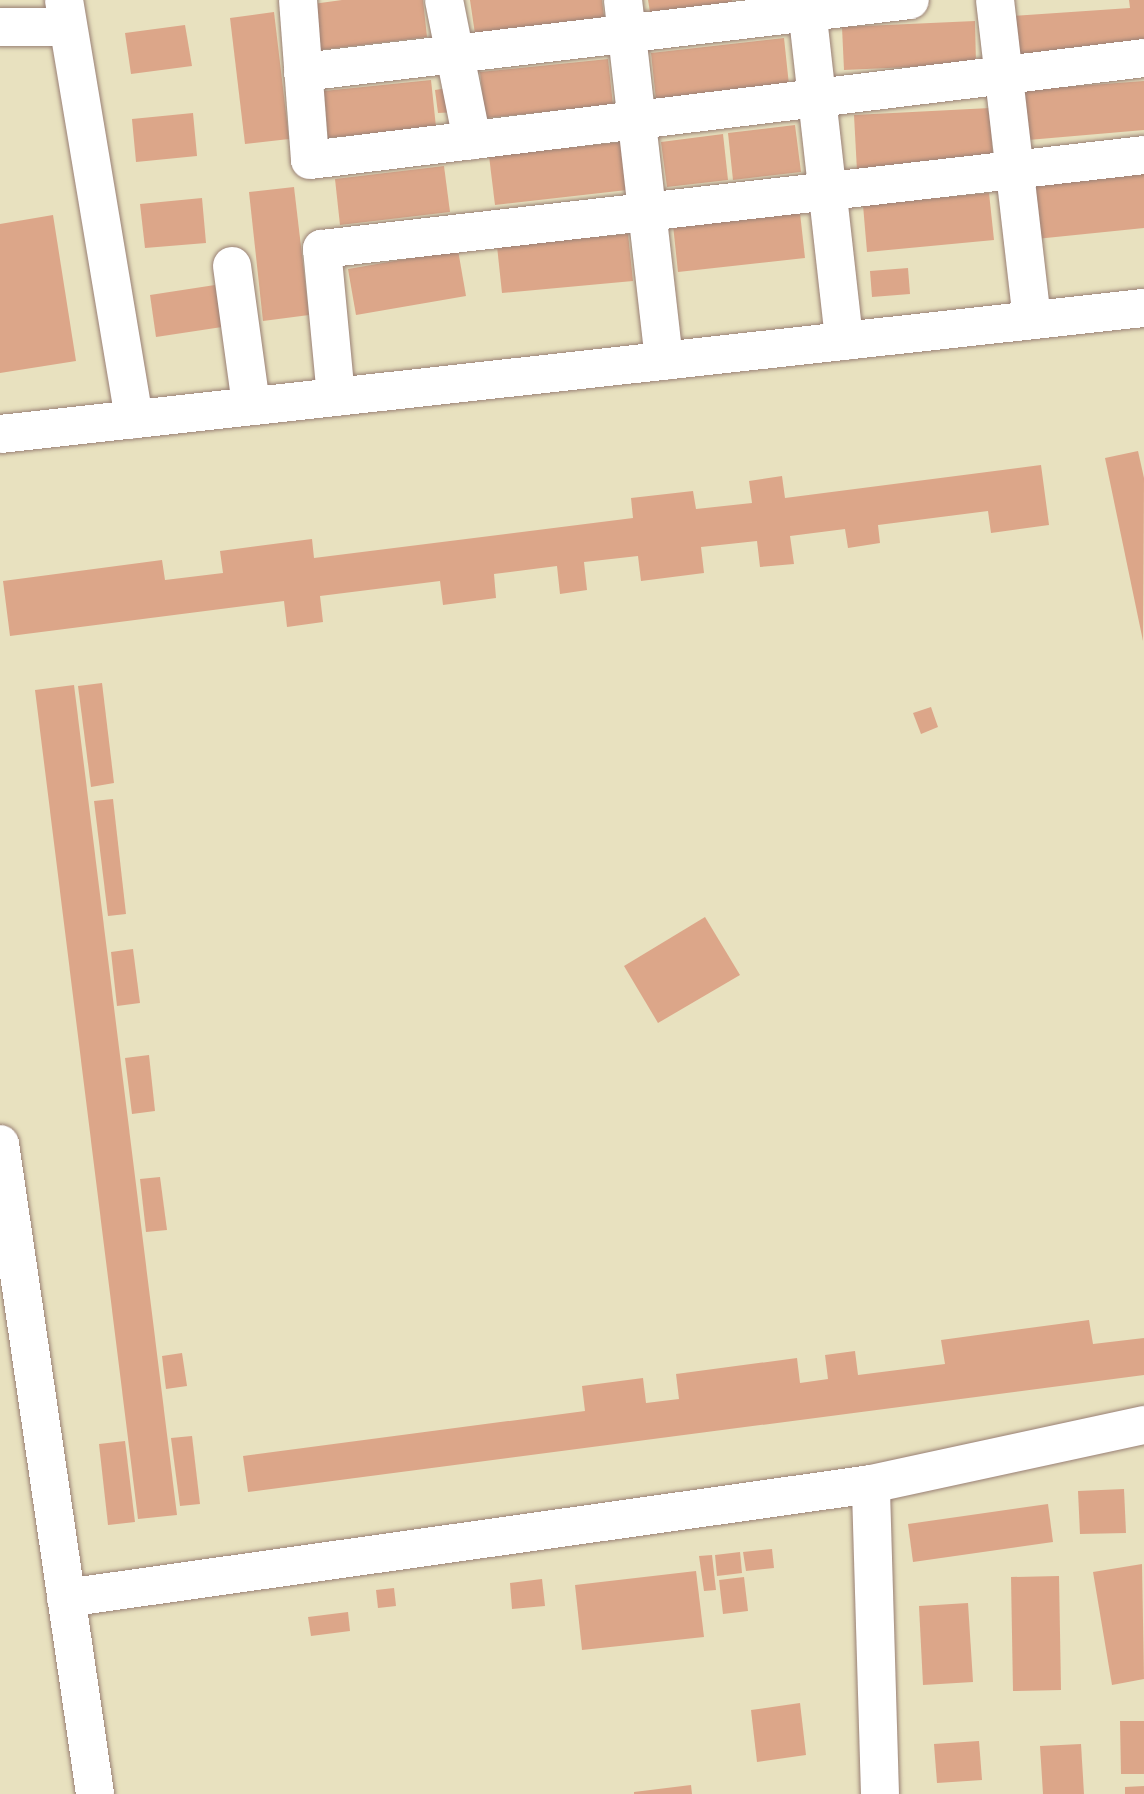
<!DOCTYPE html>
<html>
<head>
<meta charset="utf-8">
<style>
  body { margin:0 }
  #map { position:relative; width:1144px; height:1794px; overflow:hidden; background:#e8e1bf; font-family:"Shantell Sans",sans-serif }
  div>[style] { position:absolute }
  .building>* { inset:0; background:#dca689 }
  .roads { filter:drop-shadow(0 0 2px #998075) drop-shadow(0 0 2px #998075) }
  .minor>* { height:38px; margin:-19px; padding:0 19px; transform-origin:19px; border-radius:19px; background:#fff }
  span { translate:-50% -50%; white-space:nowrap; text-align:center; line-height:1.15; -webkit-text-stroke:6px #fbf7ec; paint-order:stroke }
</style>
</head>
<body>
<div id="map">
  <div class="building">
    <i style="clip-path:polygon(342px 0,423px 0,427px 37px,319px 50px,313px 4px)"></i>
    <i style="clip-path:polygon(470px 0,602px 0,604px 17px,475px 34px)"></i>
    <i style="clip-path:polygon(648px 0,732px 0,732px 2px,650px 12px)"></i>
    <i style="clip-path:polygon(1129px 0,1144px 0,1144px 50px,1015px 59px,1013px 16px,1130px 8px)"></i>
    <i style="clip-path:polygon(274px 12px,289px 139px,245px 144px,230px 18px)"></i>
    <i style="clip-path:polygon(975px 21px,976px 64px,844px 70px,842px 27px)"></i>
    <i style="clip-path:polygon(185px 25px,192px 66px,131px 74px,125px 33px)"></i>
    <i style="clip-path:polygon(784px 38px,789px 85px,656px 100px,651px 53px)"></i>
    <i style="clip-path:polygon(608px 59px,613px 105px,485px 118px,480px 72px)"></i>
    <i style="clip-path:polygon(431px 80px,436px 127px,328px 138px,324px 91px)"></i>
    <i style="clip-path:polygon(1144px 81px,1144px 130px,1028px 140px,1024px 90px)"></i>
    <i style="clip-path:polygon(454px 87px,457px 112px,438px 113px,435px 90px)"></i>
    <i style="clip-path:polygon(990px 108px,993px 164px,857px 171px,854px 115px)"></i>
    <i style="clip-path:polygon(193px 113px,197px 156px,136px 162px,132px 119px)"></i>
    <i style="clip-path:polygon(795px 125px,801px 172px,733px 180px,728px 133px)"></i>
    <i style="clip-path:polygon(723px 134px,728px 180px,667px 187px,661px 142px)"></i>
    <i style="clip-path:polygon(622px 142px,627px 190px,495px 205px,489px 156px)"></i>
    <i style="clip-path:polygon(444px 166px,450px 212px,340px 225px,335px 179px)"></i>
    <i style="clip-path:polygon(1144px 172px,1144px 228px,1036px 239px,1031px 183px)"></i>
    <i style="clip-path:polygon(294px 187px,309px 315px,263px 321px,249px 192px)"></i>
    <i style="clip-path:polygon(989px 193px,994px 240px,867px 252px,863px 205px)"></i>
    <i style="clip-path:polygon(202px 198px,206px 243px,145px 248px,140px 204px)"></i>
    <i style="clip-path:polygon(800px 213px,805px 258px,678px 272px,673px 225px)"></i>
    <i style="clip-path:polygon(53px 215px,76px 361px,0 373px,0 224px)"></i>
    <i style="clip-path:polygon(628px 234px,633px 281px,502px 293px,497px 246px)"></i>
    <i style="clip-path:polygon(458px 250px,466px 296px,356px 315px,348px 269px)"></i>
    <i style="clip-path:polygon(908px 268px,910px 294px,872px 297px,870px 271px)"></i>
    <i style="clip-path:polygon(215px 285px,222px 327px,156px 337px,150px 295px)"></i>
    <i style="clip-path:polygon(1138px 451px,1144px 478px,1143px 641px,1105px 458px)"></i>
    <i style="clip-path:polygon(1041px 465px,1049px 525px,991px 533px,988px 511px,878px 525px,880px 543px,848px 548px,845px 529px,790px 536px,794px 564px,760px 567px,757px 541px,701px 547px,704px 573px,641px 581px,638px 556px,584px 562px,587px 590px,560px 594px,557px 566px,494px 574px,496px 598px,443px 605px,440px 581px,320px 596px,323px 622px,287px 627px,284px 601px,10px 636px,3px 581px,162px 560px,165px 580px,223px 573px,220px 551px,312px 539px,314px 558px,633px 518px,631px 498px,693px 491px,696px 509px,752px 503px,749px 481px,782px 476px,785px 498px)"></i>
    <i style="clip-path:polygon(102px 683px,114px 783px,91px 787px,78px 686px)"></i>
    <i style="clip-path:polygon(74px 685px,177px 1515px,138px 1519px,35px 690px)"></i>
    <i style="clip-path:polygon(931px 707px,938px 727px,921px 734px,913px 713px)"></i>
    <i style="clip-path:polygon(113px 799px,126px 914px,108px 916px,94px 801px)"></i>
    <i style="clip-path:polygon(705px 917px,740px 975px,658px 1023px,624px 966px)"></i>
    <i style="clip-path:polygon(133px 949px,140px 1003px,117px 1006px,111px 952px)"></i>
    <i style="clip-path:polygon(149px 1055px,155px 1111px,132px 1114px,125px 1058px)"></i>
    <i style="clip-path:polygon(160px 1177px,167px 1230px,146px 1232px,140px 1179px)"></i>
    <i style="clip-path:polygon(1089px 1320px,1093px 1344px,1144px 1338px,1144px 1375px,248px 1492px,243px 1456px,585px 1411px,582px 1386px,643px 1378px,646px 1403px,679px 1399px,676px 1374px,797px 1358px,800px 1383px,828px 1379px,825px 1355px,855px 1351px,858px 1375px,945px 1364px,941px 1340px)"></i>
    <i style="clip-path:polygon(182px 1353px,187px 1386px,166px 1389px,162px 1356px)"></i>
    <i style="clip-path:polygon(192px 1436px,200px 1504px,180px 1506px,171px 1438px)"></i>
    <i style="clip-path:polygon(125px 1441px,135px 1522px,108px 1525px,99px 1444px)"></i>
    <i style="clip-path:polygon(1124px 1489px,1126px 1533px,1080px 1534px,1078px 1491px)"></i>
    <i style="clip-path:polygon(1048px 1504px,1053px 1542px,913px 1562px,908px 1524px)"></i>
    <i style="clip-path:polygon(772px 1549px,774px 1568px,746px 1571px,743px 1552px)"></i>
    <i style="clip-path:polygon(740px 1552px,742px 1573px,717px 1576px,715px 1555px)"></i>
    <i style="clip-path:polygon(712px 1555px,716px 1590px,704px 1591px,699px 1556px)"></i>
    <i style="clip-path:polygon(1142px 1564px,1144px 1679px,1112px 1685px,1093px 1572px)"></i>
    <i style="clip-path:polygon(696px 1571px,704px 1637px,582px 1650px,575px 1585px)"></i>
    <i style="clip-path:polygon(1059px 1576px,1061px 1690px,1013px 1691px,1011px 1577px)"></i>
    <i style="clip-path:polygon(744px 1577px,748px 1611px,723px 1614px,719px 1580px)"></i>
    <i style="clip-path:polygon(542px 1579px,545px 1606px,512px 1609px,510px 1583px)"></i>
    <i style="clip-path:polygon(394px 1588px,396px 1606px,378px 1608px,376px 1590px)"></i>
    <i style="clip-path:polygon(968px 1603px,973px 1682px,923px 1685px,919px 1606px)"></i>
    <i style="clip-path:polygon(348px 1612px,350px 1631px,311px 1636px,308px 1617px)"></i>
    <i style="clip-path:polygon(800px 1703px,806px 1755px,757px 1762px,751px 1710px)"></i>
    <i style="clip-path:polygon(1120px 1721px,1144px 1721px,1144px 1774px,1121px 1774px)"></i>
    <i style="clip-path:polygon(979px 1741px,982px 1780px,937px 1783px,934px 1744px)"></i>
    <i style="clip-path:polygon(1081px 1744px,1084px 1794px,1043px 1794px,1040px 1746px)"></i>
    <i style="clip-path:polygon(691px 1785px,692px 1794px,634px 1794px,634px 1792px)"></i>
    <i style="clip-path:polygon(1144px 1786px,1144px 1794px,1125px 1794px,1125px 1787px)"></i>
  </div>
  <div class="roads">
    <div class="minor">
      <i style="left:64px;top:0;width:425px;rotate:80.5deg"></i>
      <i style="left:298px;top:0;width:160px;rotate:85.7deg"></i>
      <i style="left:310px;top:160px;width:840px;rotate:-6.97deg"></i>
      <i style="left:444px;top:0;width:143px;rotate:78.7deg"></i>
      <i style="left:623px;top:0;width:363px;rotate:83.5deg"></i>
      <i style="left:806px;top:0;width:343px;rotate:83.6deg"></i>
      <i style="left:995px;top:0;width:322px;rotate:83.4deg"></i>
      <i style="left:0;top:27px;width:68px"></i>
      <i style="left:303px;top:72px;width:611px;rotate:-6.76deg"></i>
      <i style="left:232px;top:266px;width:140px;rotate:82.2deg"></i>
      <i style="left:336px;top:397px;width:149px;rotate:-95.4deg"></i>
      <i style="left:322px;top:249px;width:827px;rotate:-6.52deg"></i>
      <i style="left:0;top:434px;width:1151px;rotate:-6.29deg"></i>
      <i style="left:0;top:1144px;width:657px;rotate:81.68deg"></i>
      <i style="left:66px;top:1598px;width:813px;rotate:-8.06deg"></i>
      <i style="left:880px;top:1794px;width:310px;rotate:-91.7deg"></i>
      <i style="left:871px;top:1484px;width:279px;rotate:-12.2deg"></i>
    </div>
  </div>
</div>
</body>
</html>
